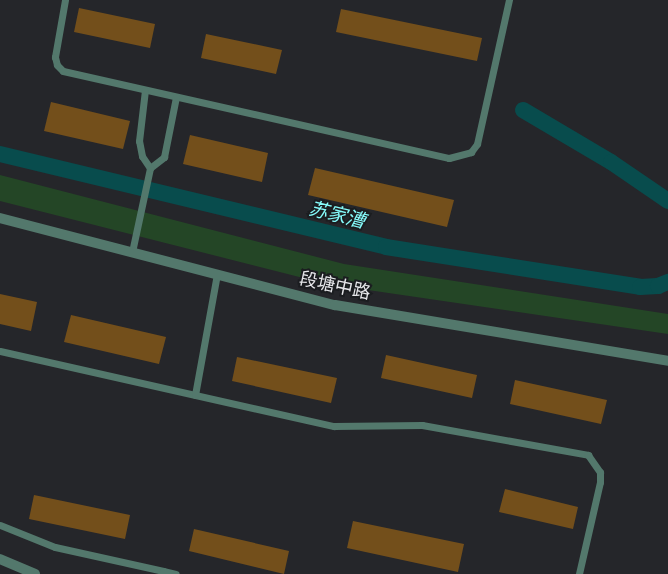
<!DOCTYPE html>
<html>
<head>
<meta charset="utf-8">
<style>
  body { margin:0 }
  #map { position:relative; width:668px; height:574px; overflow:hidden; background:#25262a; font-family:Cabin,"Noto Sans SC",sans-serif }
  div>[style] { position:absolute }
  .green>* { inset:0; background:#244626 }
  .canal>* { height:16px; margin:-8px; padding:0 8px; transform-origin:8px; border-radius:8px; background:#084c4d }
  .building>* { inset:0; background:#734f1b }
  .lane>* { height:7px; margin:-3.5px; padding:0 3.5px; transform-origin:3.5px; border-radius:3.5px; background:#53786c }
  .street>* { height:10px; margin:-5px; padding:0 5px; transform-origin:5px; border-radius:5px; background:#53786c }
  span { translate:-50% -50%; white-space:nowrap; text-align:center; line-height:1.15; -webkit-text-stroke:4px #1b1d20; paint-order:stroke }
  .street-label { font-size:18px; color:#e6e7ea }
  .water-label { font-size:19px; color:#86fbfb; font-style:italic }
</style>
</head>
<body>
<div id="map">
  <div class="green">
    <i style="clip-path:polygon(0 175px,344px 264px,668px 314px,668px 334px,327px 284px,0 201px)"></i>
  </div>
  <div class="canal">
    <i style="left:523px;top:110px;width:102px;rotate:30.6deg"></i>
    <i style="left:611px;top:162px;width:69px;rotate:34.4deg"></i>
    <i style="left:0;top:154px;width:397px;rotate:13.5deg"></i>
    <i style="left:386px;top:247px;width:257px;rotate:8.9deg"></i>
    <i style="left:640px;top:287px;width:18px;rotate:-3deg"></i>
    <i style="left:658px;top:286px;width:11px;rotate:-22deg"></i>
  </div>
  <div class="building">
    <i style="clip-path:polygon(79px 8px,155px 24px,150px 48px,74px 32px)"></i>
    <i style="clip-path:polygon(341px 9px,482px 38px,477px 61px,336px 32px)"></i>
    <i style="clip-path:polygon(206px 34px,282px 50px,276px 74px,201px 58px)"></i>
    <i style="clip-path:polygon(51px 102px,130px 121px,123px 149px,44px 131px)"></i>
    <i style="clip-path:polygon(190px 135px,268px 153px,262px 182px,183px 164px)"></i>
    <i style="clip-path:polygon(315px 168px,454px 200px,447px 227px,308px 195px)"></i>
    <i style="clip-path:polygon(0 294px,37px 302px,31px 331px,0 324px)"></i>
    <i style="clip-path:polygon(71px 315px,166px 337px,159px 364px,64px 342px)"></i>
    <i style="clip-path:polygon(386px 355px,477px 375px,472px 398px,381px 378px)"></i>
    <i style="clip-path:polygon(237px 357px,337px 378px,331px 403px,232px 381px)"></i>
    <i style="clip-path:polygon(515px 380px,607px 400px,601px 424px,510px 404px)"></i>
    <i style="clip-path:polygon(505px 489px,578px 507px,573px 529px,499px 512px)"></i>
    <i style="clip-path:polygon(34px 495px,130px 515px,125px 539px,29px 519px)"></i>
    <i style="clip-path:polygon(353px 521px,464px 544px,458px 572px,347px 548px)"></i>
    <i style="clip-path:polygon(194px 529px,289px 551px,284px 574px,189px 551px)"></i>
  </div>
  <div class="lane">
    <i style="left:65px;top:0;width:58px;rotate:100deg"></i>
    <i style="left:55px;top:57px;width:8px;rotate:76deg"></i>
    <i style="left:57px;top:65px;width:8px;rotate:45deg"></i>
    <i style="left:63px;top:71px;width:396px;rotate:12.7deg"></i>
    <i style="left:449px;top:158px;width:23px;rotate:-15deg"></i>
    <i style="left:471px;top:152px;width:10px;rotate:-53deg"></i>
    <i style="left:477px;top:144px;width:148px;rotate:-77.5deg"></i>
    <i style="left:150px;top:168px;width:18px;rotate:-38deg"></i>
    <i style="left:164px;top:157px;width:61px;rotate:-78.7deg"></i>
    <i style="left:132px;top:252px;width:86px;rotate:-77.9deg"></i>
    <i style="left:150px;top:168px;width:14px;rotate:-124deg"></i>
    <i style="left:142px;top:156px;width:15px;rotate:-101deg"></i>
    <i style="left:139px;top:141px;width:51px;rotate:-83.3deg"></i>
    <i style="left:0;top:351px;width:342px;rotate:12.7deg"></i>
    <i style="left:334px;top:426px;width:88px;rotate:-0.7deg"></i>
    <i style="left:422px;top:425px;width:169px;rotate:10.2deg"></i>
    <i style="left:588px;top:455px;width:21px;rotate:55deg"></i>
    <i style="left:600px;top:472px;width:10px;rotate:90deg"></i>
    <i style="left:600px;top:482px;width:94px;rotate:102.9deg"></i>
    <i style="left:195px;top:395px;width:123px;rotate:-79.7deg"></i>
    <i style="left:0;top:525px;width:59px;rotate:21.8deg"></i>
    <i style="left:55px;top:547px;width:111px;rotate:12.5deg"></i>
    <i style="left:162px;top:574px;width:3px;rotate:-72deg"></i>
    <i style="left:163px;top:571px;width:13px;rotate:13deg"></i>
  </div>
  <div class="street">
    <i style="left:0;top:218px;width:346px;rotate:14.6deg"></i>
    <i style="left:335px;top:305px;width:338px;rotate:9.5deg"></i>
    <i style="left:0;top:559px;width:38px;rotate:23deg"></i>
  </div>
  <div class="street-label">
    <span style="left:335px;top:286px;rotate:12deg">段塘中路</span>
  </div>
  <div class="water-label">
    <span style="left:337px;top:215px;rotate:14deg">苏家漕</span>
  </div>
</div>
</body>
</html>
